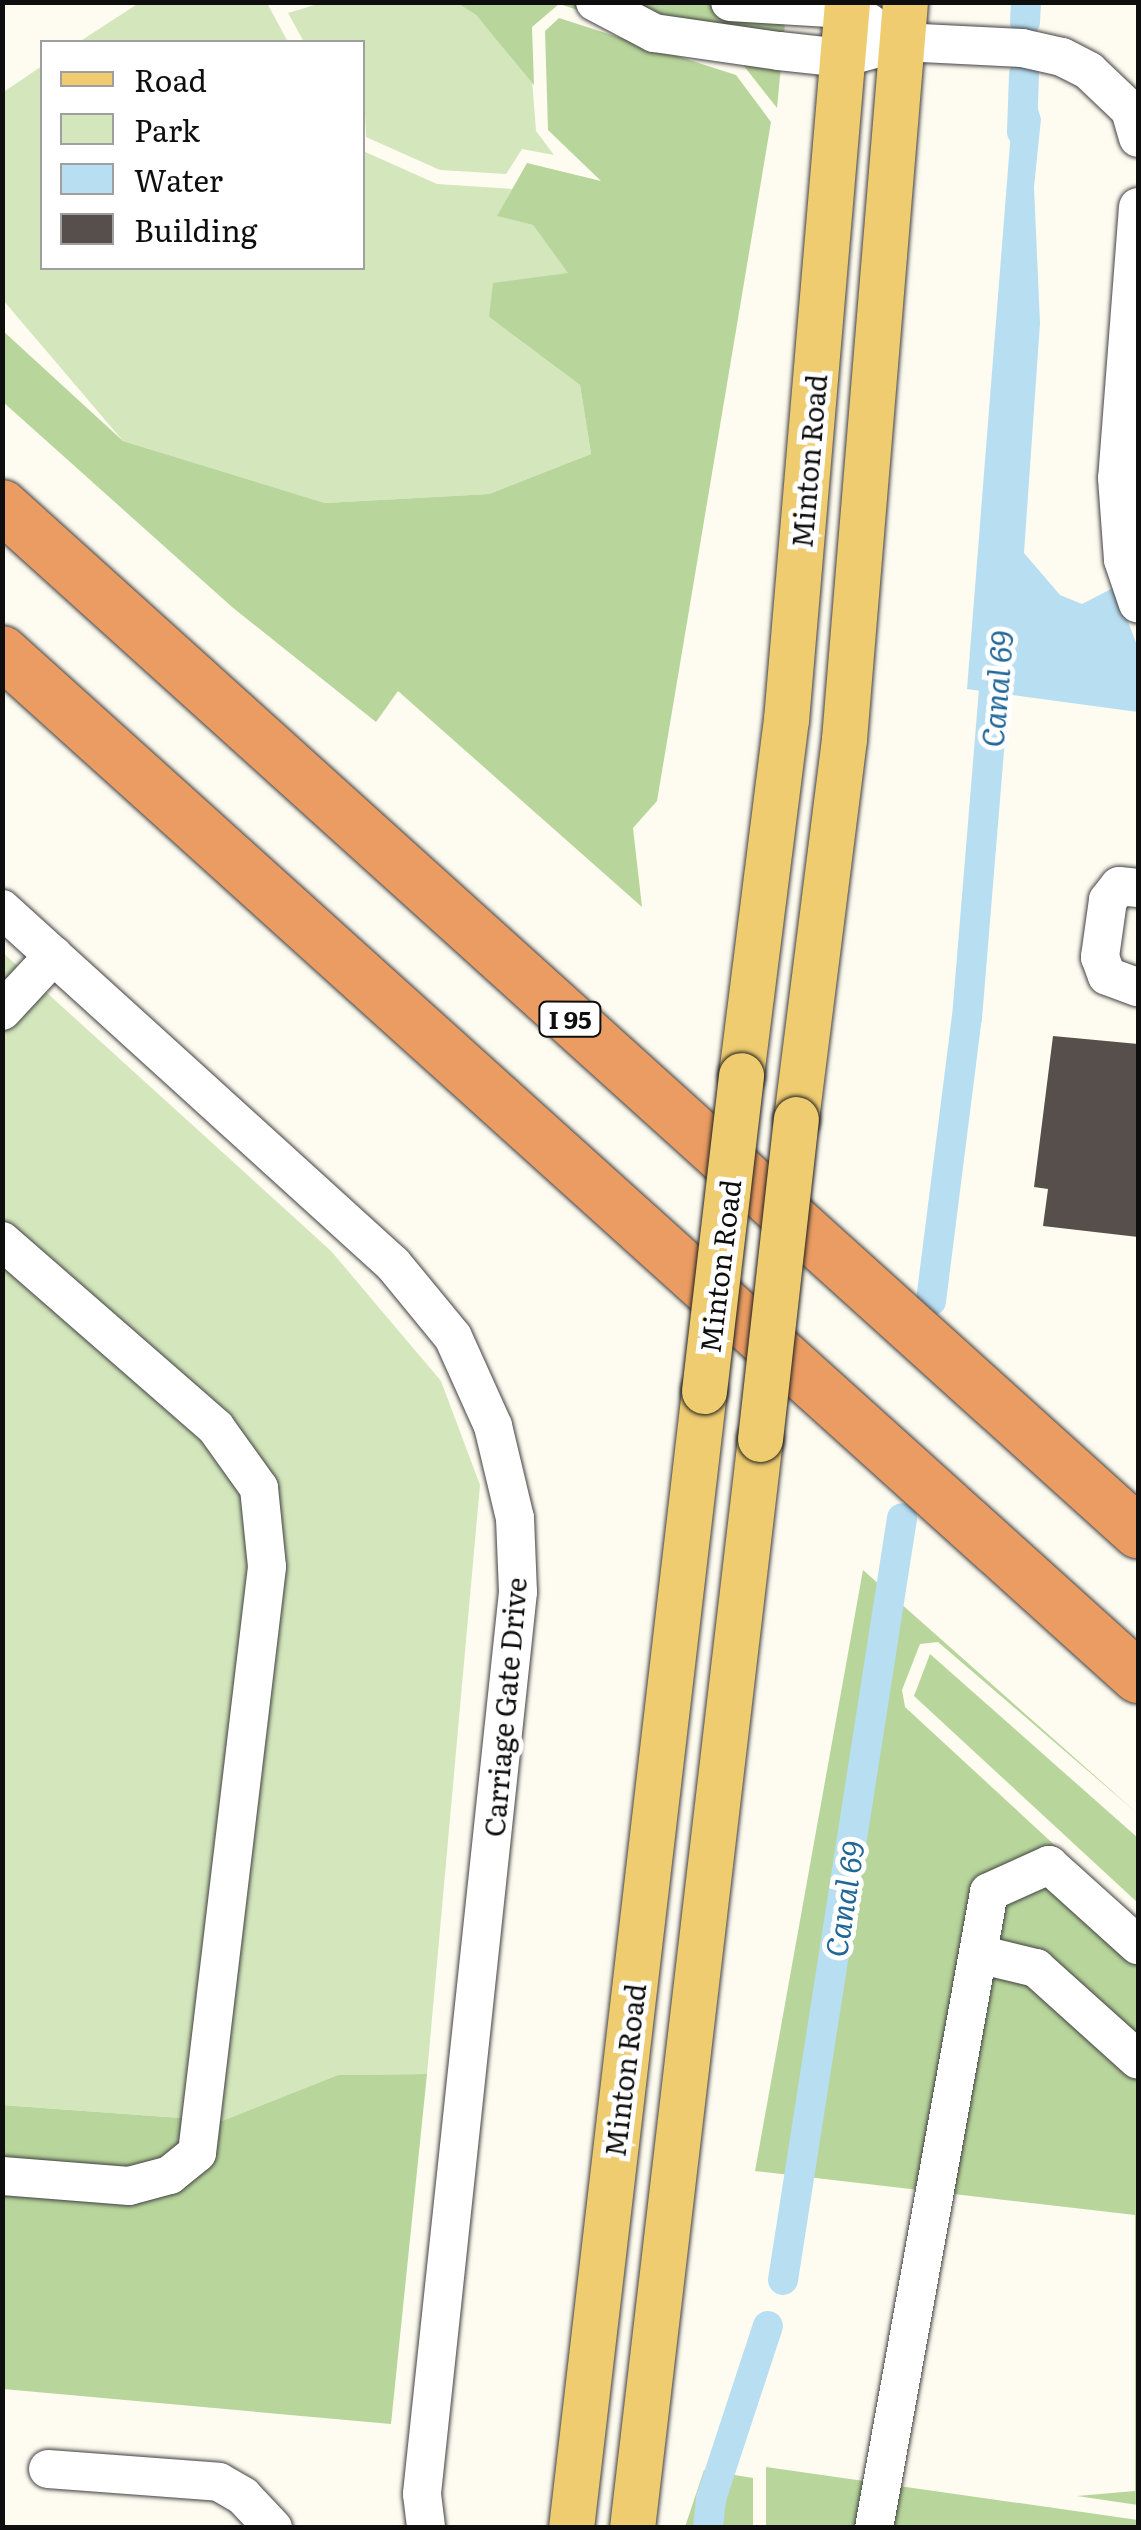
<!DOCTYPE html>
<html>
<head>
<meta charset="utf-8">
<style>
  body { margin:0 }
  #map { position:relative; width:1141px; height:2530px; overflow:hidden; background:#fefbf0; font-family:Literata,serif }
  div>[style] { position:absolute }
  .green>* { inset:0; background:#d3e6bc }
  .forest>* { inset:0; background:#b8d69c }
  .water>* { inset:0; background:#b8def2 }
  .canal>* { height:30px; margin:-15px; padding:0 15px; transform-origin:15px; border-radius:15px; background:#b8def2 }
  .building>* { inset:0; background:#564f4b }
  .roads { filter:drop-shadow(0 0 2px #414141) drop-shadow(0 0 2px #414141) }
  .minor>* { height:38px; margin:-19px; padding:0 19px; transform-origin:19px; border-radius:19px; background:#fff }
  .major>* { height:45px; margin:-22.5px; padding:0 22.5px; transform-origin:22.5px; border-radius:22.5px; background:#efcc70 }
  .highway>* { height:52px; margin:-26px; padding:0 26px; transform-origin:26px; border-radius:26px; background:#ea9c62 }
  .bridges { filter:drop-shadow(0 0 2px #1f1f1f) drop-shadow(0 0 2px #1f1f1f) }
  .major-bridge>* { height:45px; margin:-22.5px; padding:0 22.5px; transform-origin:22.5px; border-radius:22.5px; background:#efcc70 }
  span { translate:-50% -50%; white-space:nowrap; text-align:center; line-height:1.15; -webkit-text-stroke:10px #fff; paint-order:stroke }
  .shield-label span { padding:2px 8px; background:#fff; border:2px solid; border-radius:8px; -webkit-text-stroke-width:0 }
  .shield-label { font-size:25px; color:#0e0e0e; font-weight:700 }
  .street-label { font-size:28px; color:#0e0e0e }
  .water-label { font-size:30px; color:#206798; font-style:italic }
  .frame { position:absolute; inset:0; border:5px solid #0e0e0e; pointer-events:none }
  .legend { position:absolute; left:40px; top:40px; width:325px; height:230px; box-sizing:border-box; background:#fff; border:2px solid #9f9f9f; margin:0; padding:12px 18px; list-style:none; font-size:30px; color:#0e0e0e }
  .legend li { display:flex; align-items:center; gap:20px; height:50px }
  .legend b { width:50px; border:2px solid #9f9f9f }
</style>
</head>
<body>
<div id="map">
  <div class="green">
    <i style="clip-path:polygon(139px 3px,267px 3px,288px 42px,79px 42px)"></i>
    <i style="clip-path:polygon(321px 3px,457px 3px,476px 15px,532px 80px,536px 131px,554px 155px,522px 149px,506px 174px,440px 170px,366px 137px,362px 42px,304px 42px,288px 13px)"></i>
    <i style="clip-path:polygon(42px 66px,42px 268px,362px 268px,363px 151px,437px 184px,512px 189px,498px 216px,533px 225px,569px 273px,489px 317px,580px 385px,591px 454px,489px 494px,325px 503px,123px 441px,3px 300px,2px 93px)"></i>
    <i style="clip-path:polygon(2px 952px,331px 1251px,441px 1381px,480px 1485px,427px 2074px,338px 2075px,222px 2121px,3px 2105px)"></i>
  </div>
  <div class="forest">
    <i style="clip-path:polygon(457px 3px,787px 3px,777px 108px,740px 61px,559px 4px,532px 27px,534px 85px,476px 15px)"></i>
    <i style="clip-path:polygon(559px 18px,736px 75px,771px 122px,657px 801px,633px 828px,642px 907px,398px 691px,376px 722px,232px 607px,3px 402px,2px 330px,123px 441px,325px 503px,489px 494px,591px 454px,580px 385px,489px 317px,493px 283px,568px 273px,533px 225px,497px 216px,527px 163px,601px 181px,548px 130px,545px 31px)"></i>
    <i style="clip-path:polygon(863px 1570px,1138px 1814px,938px 1642px,920px 1644px,902px 1690px,905px 1707px,1138px 1922px,1138px 2505px,1077px 2496px,1135px 2491px,1135px 2215px,755px 2171px)"></i>
    <i style="clip-path:polygon(930px 1654px,1138px 1838px,1138px 1903px,914px 1696px)"></i>
    <i style="clip-path:polygon(427px 2074px,391px 2424px,3px 2389px,2px 2105px,222px 2121px,338px 2075px)"></i>
    <i style="clip-path:polygon(766px 2467px,1138px 2520px,1138px 2528px,766px 2528px)"></i>
    <i style="clip-path:polygon(704px 2470px,753px 2478px,753px 2527px,685px 2527px)"></i>
  </div>
  <div class="water">
    <i style="clip-path:polygon(1014px 93px,1034px 96px,1041px 119px,1034px 187px,1040px 323px,1024px 553px,1060px 595px,1082px 604px,1115px 587px,1138px 648px,1138px 712px,967px 689px)"></i>
  </div>
  <div class="canal">
    <i style="left:1025px;top:22px;width:20px;rotate:-87deg"></i>
    <i style="left:1022px;top:132px;width:57px;rotate:-88deg"></i>
    <i style="left:931px;top:1301px;width:285px;rotate:-82.8deg"></i>
    <i style="left:967px;top:1018px;width:366px;rotate:-85.3deg"></i>
    <i style="left:783px;top:2280px;width:771px;rotate:-81.12deg"></i>
    <i style="left:708px;top:2528px;width:29px;rotate:-84deg"></i>
    <i style="left:711px;top:2499px;width:182px;rotate:-71.8deg"></i>
  </div>
  <div class="building">
    <i style="clip-path:polygon(1053px 1036px,1138px 1044px,1138px 1237px,1043px 1226px,1048px 1189px,1034px 1187px)"></i>
  </div>
  <div class="roads">
    <div class="minor">
      <i style="left:595px;top:2px;width:67px;rotate:27.7deg"></i>
      <i style="left:654px;top:33px;width:126px;rotate:8.2deg"></i>
      <i style="left:779px;top:51px;width:63px;rotate:6.3deg"></i>
      <i style="left:842px;top:58px;width:61px;rotate:-15.2deg"></i>
      <i style="left:901px;top:42px;width:121px;rotate:2.8deg"></i>
      <i style="left:1022px;top:48px;width:41px;rotate:12.7deg"></i>
      <i style="left:1062px;top:57px;width:30px;rotate:27deg"></i>
      <i style="left:1089px;top:71px;width:57px;rotate:43.6deg"></i>
      <i style="left:1130px;top:110px;width:29px;rotate:74deg"></i>
      <i style="left:730px;top:2px;width:116px;rotate:3.5deg"></i>
      <i style="left:846px;top:9px;width:27px;rotate:31deg"></i>
      <i style="left:1138px;top:207px;width:272px;rotate:94.4deg"></i>
      <i style="left:1117px;top:478px;width:82px;rotate:85.8deg"></i>
      <i style="left:1123px;top:560px;width:46px;rotate:71.2deg"></i>
      <i style="left:1138px;top:888px;width:19px;rotate:-174deg"></i>
      <i style="left:1119px;top:886px;width:18px;rotate:128deg"></i>
      <i style="left:1108px;top:900px;width:58px;rotate:98deg"></i>
      <i style="left:1100px;top:957px;width:20px;rotate:70deg"></i>
      <i style="left:1107px;top:976px;width:33px;rotate:20deg"></i>
      <i style="left:2px;top:909px;width:528px;rotate:42.24deg"></i>
      <i style="left:393px;top:1264px;width:94px;rotate:50.6deg"></i>
      <i style="left:453px;top:1337px;width:98px;rotate:65.8deg"></i>
      <i style="left:493px;top:1426px;width:95px;rotate:76.6deg"></i>
      <i style="left:515px;top:1518px;width:74px;rotate:87.7deg"></i>
      <i style="left:518px;top:1592px;width:907px;rotate:96.08deg"></i>
      <i style="left:422px;top:2494px;width:34px;rotate:83deg"></i>
      <i style="left:2px;top:1011px;width:76px;rotate:-47.1deg"></i>
      <i style="left:2px;top:1241px;width:284px;rotate:41.1deg"></i>
      <i style="left:216px;top:1428px;width:74px;rotate:54.4deg"></i>
      <i style="left:259px;top:1488px;width:79px;rotate:84.2deg"></i>
      <i style="left:267px;top:1567px;width:590px;rotate:96.81deg"></i>
      <i style="left:197px;top:2153px;width:35px;rotate:141deg"></i>
      <i style="left:170px;top:2175px;width:42px;rotate:165deg"></i>
      <i style="left:129px;top:2186px;width:127px;rotate:-175.5deg"></i>
      <i style="left:978px;top:1954px;width:60px;rotate:13.6deg"></i>
      <i style="left:1036px;top:1968px;width:137px;rotate:42deg"></i>
      <i style="left:48px;top:2469px;width:171px;rotate:4.3deg"></i>
      <i style="left:219px;top:2482px;width:28px;rotate:30deg"></i>
      <i style="left:243px;top:2496px;width:44px;rotate:46.8deg"></i>
      <i style="left:874px;top:2528px;width:646px;rotate:-79.75deg"></i>
      <i style="left:989px;top:1892px;width:66px;rotate:-24.2deg"></i>
      <i style="left:1049px;top:1865px;width:120px;rotate:42deg"></i>
    </div>
    <div class="major">
      <i style="left:741px;top:1075px;width:358px;rotate:-82.8deg"></i>
      <i style="left:786px;top:720px;width:721px;rotate:-85.14deg"></i>
      <i style="left:796px;top:1119px;width:383px;rotate:-82.8deg"></i>
      <i style="left:844px;top:739px;width:740px;rotate:-85.27deg"></i>
      <i style="left:571px;top:2528px;width:1145px;rotate:-83.33deg"></i>
      <i style="left:632px;top:2528px;width:1096px;rotate:-83.3deg"></i>
    </div>
    <div class="highway">
      <i style="left:2px;top:506px;width:1531px;rotate:42.09deg"></i>
      <i style="left:2px;top:652px;width:1530px;rotate:42.06deg"></i>
    </div>
  </div>
  <div class="bridges">
    <div class="major-bridge">
      <i style="left:704px;top:1391px;width:318px;rotate:-83.3deg"></i>
      <i style="left:760px;top:1439px;width:322px;rotate:-83.6deg"></i>
    </div>
  </div>
  <div class="shield-label">
    <span style="left:570px;top:1019px">I 95</span>
  </div>
  <div class="street-label">
    <span style="left:808px;top:461px;rotate:-85deg">Minton Road</span>
    <span style="left:719px;top:1266px;rotate:-83deg">Minton Road</span>
    <span style="left:504px;top:1707px;rotate:-85deg">Carriage Gate Drive</span>
    <span style="left:624px;top:2070px;rotate:-83deg">Minton Road</span>
  </div>
  <div class="water-label">
    <span style="left:996px;top:689px;rotate:-85deg">Canal 69</span>
    <span style="left:843px;top:1899px;rotate:-81deg">Canal 69</span>
  </div>
  <div class="frame"></div>
  <ul class="legend">
  <li><b style="height:12px;background:#efcc70"></b>Road</li>
  <li><b style="height:28px;background:#d3e6bc"></b>Park</li>
  <li><b style="height:28px;background:#b8def2"></b>Water</li>
  <li><b style="height:28px;background:#564f4b"></b>Building</li>
  </ul>
</div>
</body>
</html>
